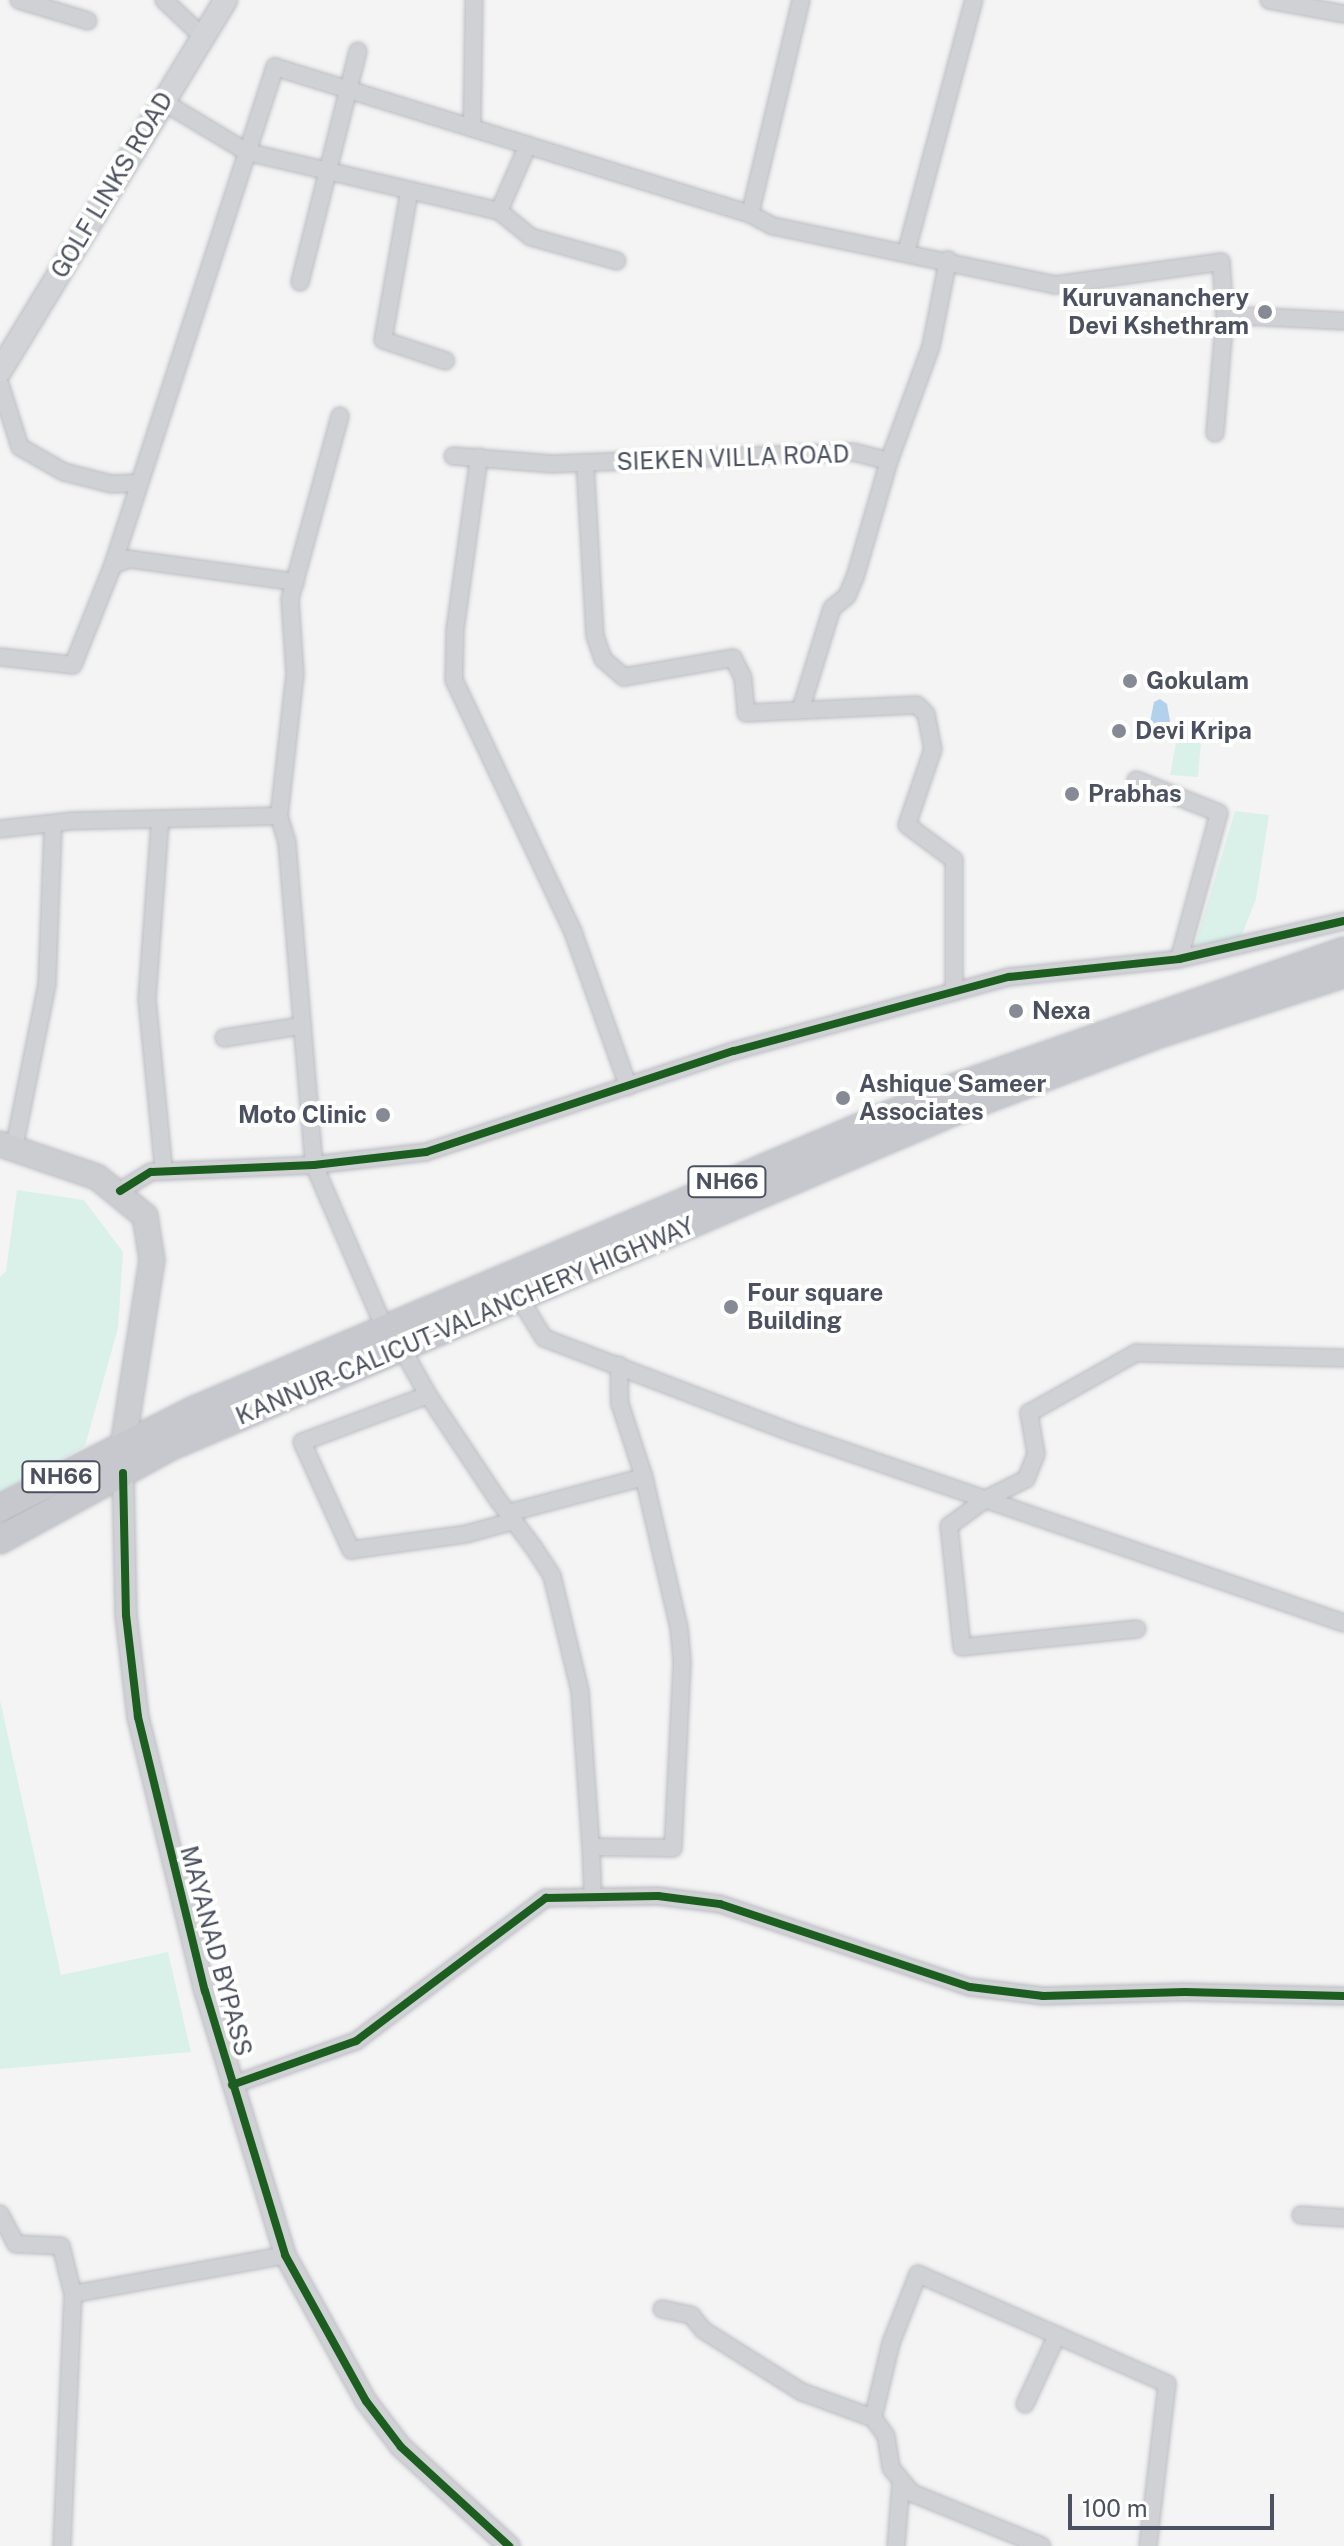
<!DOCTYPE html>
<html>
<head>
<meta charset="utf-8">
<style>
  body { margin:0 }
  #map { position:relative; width:1344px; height:2546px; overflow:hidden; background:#f4f4f4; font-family:"Public Sans",sans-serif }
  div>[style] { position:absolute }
  .green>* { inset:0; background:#daf1e9 }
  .water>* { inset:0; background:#b2d1ec }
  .roads { filter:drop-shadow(0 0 2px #b9bbc2) drop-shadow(0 0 2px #b9bbc2) }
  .minor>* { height:16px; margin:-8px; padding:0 8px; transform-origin:8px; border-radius:8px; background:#d0d1d4 }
  .tertiary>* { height:20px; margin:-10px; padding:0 10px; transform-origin:10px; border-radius:10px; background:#d0d1d4 }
  .secondary>* { height:22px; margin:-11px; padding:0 11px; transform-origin:11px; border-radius:11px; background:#d1d3d6 }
  .primary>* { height:24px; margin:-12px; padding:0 12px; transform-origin:12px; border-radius:12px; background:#cbcdd1 }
  .trunk>* { height:26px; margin:-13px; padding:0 13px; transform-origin:13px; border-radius:13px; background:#c6c8ce }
  .cycleway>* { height:8px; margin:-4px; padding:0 4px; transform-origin:4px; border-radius:4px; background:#1b5e20 }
  .dots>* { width:22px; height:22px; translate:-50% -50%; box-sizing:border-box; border:4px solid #fff; border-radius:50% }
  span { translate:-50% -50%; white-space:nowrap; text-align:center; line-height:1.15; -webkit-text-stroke:8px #fff; paint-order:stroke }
  .shield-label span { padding:2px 6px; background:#fff; border:2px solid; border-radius:6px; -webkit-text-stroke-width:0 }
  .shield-label { font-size:22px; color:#4b5160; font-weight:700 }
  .street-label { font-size:24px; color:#4b5160 }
  .poi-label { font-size:24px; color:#4b5160; font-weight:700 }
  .right { translate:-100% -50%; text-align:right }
  .left { translate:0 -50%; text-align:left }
  .scale { position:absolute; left:1068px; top:2494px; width:206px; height:36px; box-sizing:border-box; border:4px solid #4b5160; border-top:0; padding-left:10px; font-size:24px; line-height:28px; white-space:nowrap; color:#4b5160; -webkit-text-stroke:6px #fff; paint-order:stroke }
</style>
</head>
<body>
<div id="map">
  <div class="green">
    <i style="clip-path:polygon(1179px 727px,1202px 729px,1198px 777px,1170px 775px)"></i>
    <i style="clip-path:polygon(1235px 811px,1269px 815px,1256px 899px,1240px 940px,1195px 945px)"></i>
    <i style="clip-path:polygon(17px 1190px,84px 1200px,123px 1252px,118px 1328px,85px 1446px,0 1493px,0 1277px,6px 1271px)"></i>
    <i style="clip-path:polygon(0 1700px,61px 1975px,168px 1952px,191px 2052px,0 2069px)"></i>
  </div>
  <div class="water">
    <i style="clip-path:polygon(1160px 699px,1167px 704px,1171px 727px,1166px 741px,1158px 743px,1148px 732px,1154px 702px)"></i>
  </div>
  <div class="roads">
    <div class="minor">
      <i style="left:19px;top:0;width:72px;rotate:16.9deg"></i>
      <i style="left:164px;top:0;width:52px;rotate:43.5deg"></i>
      <i style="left:801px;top:0;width:220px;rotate:103.4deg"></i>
      <i style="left:750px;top:214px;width:26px;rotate:28deg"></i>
      <i style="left:773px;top:226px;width:288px;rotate:11.8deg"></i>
      <i style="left:1055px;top:285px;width:168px;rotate:-7.9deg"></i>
      <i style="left:1221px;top:262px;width:53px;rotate:85.7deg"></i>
      <i style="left:1225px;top:315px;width:119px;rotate:2.9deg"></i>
      <i style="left:1269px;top:0;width:76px;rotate:10.6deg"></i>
      <i style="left:162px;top:101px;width:99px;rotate:31deg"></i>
      <i style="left:247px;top:152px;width:259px;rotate:13.2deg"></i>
      <i style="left:499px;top:211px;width:72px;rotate:-66.3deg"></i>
      <i style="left:472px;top:128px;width:128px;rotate:-89.1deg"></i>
      <i style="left:409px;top:193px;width:149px;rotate:100deg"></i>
      <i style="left:383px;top:340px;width:66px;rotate:18.4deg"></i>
      <i style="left:499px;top:211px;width:41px;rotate:39.1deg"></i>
      <i style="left:531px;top:237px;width:89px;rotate:15.6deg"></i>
      <i style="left:906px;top:253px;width:262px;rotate:-75deg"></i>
      <i style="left:300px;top:282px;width:238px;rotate:-75.9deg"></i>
      <i style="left:0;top:384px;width:66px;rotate:72.4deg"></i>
      <i style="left:20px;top:447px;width:51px;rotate:29.6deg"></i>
      <i style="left:64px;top:472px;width:49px;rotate:14.3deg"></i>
      <i style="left:111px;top:484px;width:28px;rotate:-2deg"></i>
      <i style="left:340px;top:416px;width:190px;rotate:105.3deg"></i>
      <i style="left:290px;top:599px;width:75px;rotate:86.2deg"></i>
      <i style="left:295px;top:674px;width:143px;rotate:96.4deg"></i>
      <i style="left:279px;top:816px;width:28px;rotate:73deg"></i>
      <i style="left:287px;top:843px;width:323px;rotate:85.2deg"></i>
      <i style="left:314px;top:1165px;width:176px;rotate:66.6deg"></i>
      <i style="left:1215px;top:433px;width:118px;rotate:-85.2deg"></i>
      <i style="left:453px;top:456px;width:99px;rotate:4.6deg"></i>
      <i style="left:552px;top:464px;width:301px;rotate:-2.3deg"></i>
      <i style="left:853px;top:452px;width:37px;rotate:14deg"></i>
      <i style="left:889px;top:461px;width:121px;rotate:106.3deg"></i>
      <i style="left:855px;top:577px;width:21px;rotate:113deg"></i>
      <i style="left:847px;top:596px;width:19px;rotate:141deg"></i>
      <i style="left:832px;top:608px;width:105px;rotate:107.2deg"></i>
      <i style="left:479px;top:457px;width:176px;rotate:97.9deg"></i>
      <i style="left:455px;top:631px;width:49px;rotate:91.2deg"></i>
      <i style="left:454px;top:680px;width:279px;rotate:64.7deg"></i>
      <i style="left:573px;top:932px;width:164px;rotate:70.3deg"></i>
      <i style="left:889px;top:461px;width:122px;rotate:-69.9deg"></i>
      <i style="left:931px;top:346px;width:88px;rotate:-78.8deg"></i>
      <i style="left:585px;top:463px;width:173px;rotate:86.7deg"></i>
      <i style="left:595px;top:636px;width:24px;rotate:71deg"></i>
      <i style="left:603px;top:659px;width:28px;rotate:41deg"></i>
      <i style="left:624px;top:677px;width:111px;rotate:-9.9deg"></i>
      <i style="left:733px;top:658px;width:22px;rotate:63deg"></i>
      <i style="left:743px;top:678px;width:35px;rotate:85deg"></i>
      <i style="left:746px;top:713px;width:171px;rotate:-2.7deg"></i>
      <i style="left:917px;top:705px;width:13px;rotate:45deg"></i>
      <i style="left:926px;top:714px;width:36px;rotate:79deg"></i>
      <i style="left:933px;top:749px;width:80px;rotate:108.9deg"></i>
      <i style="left:907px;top:825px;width:59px;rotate:36.7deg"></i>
      <i style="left:954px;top:860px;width:132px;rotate:90deg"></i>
      <i style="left:113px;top:565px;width:524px;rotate:-71.98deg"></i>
      <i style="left:275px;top:67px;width:497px;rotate:17.2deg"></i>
      <i style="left:0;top:657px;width:73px;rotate:6.3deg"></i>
      <i style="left:73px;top:665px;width:108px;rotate:-68.2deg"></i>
      <i style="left:113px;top:565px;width:17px;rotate:-21deg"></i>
      <i style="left:129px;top:559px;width:168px;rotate:7.9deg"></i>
      <i style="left:1136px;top:780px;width:89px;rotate:21.7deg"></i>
      <i style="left:1219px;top:813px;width:151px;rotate:105.3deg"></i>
      <i style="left:160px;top:822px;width:177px;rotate:94.2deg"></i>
      <i style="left:147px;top:999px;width:173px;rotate:84.4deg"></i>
      <i style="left:0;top:829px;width:71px;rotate:-6.4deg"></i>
      <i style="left:71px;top:821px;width:208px;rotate:-1.4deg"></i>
      <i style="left:224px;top:1038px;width:78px;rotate:-8.9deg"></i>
      <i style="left:14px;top:1148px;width:167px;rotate:-78.6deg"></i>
      <i style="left:47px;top:984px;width:159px;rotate:-87.8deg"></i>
      <i style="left:120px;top:1191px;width:36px;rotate:-32deg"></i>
      <i style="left:151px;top:1172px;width:163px;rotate:-2.5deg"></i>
      <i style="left:314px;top:1165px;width:113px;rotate:-6.6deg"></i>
      <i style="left:426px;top:1152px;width:324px;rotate:-18.2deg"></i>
      <i style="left:734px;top:1051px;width:285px;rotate:-15.1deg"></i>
      <i style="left:1009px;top:977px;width:171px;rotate:-6deg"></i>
      <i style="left:1179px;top:959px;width:169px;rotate:-13deg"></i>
      <i style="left:518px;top:1296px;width:49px;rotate:58.2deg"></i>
      <i style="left:544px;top:1338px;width:267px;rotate:20.9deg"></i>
      <i style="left:793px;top:1433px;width:583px;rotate:19.03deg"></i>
      <i style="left:401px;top:1347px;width:55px;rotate:60.6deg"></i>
      <i style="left:428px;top:1395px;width:126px;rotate:56.3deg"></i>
      <i style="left:498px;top:1500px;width:60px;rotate:53.1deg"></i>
      <i style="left:534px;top:1548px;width:33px;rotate:57deg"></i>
      <i style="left:552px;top:1576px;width:118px;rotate:76.3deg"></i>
      <i style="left:580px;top:1691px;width:156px;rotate:86deg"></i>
      <i style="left:591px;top:1847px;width:82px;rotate:0.7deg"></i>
      <i style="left:673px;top:1848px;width:187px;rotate:-87.2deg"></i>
      <i style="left:682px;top:1661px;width:33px;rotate:-95deg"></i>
      <i style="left:679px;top:1628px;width:155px;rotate:-103.1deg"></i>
      <i style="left:644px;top:1477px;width:141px;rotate:165.2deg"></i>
      <i style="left:619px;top:1365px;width:39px;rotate:89deg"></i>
      <i style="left:620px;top:1404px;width:77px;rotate:71.8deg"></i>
      <i style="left:428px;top:1395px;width:134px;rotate:159.5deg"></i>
      <i style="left:302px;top:1442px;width:119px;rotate:65.6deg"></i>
      <i style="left:351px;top:1550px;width:116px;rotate:-7.9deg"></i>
      <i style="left:466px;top:1534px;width:50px;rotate:-15.2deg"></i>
      <i style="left:1137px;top:1629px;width:176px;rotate:174.1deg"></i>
      <i style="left:962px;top:1647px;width:122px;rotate:-96.1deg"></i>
      <i style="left:949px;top:1526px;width:46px;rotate:-36.1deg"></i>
      <i style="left:986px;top:1499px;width:45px;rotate:-26.6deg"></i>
      <i style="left:1026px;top:1479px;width:27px;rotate:-68deg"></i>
      <i style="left:1036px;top:1454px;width:42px;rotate:-99.7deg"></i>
      <i style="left:1029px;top:1413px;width:123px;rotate:-29.3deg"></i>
      <i style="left:1136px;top:1353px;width:208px;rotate:1.4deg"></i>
      <i style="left:591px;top:1847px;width:51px;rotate:87.8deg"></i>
      <i style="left:232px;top:2085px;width:132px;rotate:-19.5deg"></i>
      <i style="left:356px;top:2041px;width:238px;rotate:-37deg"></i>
      <i style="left:546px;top:1898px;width:112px;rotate:-1deg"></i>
      <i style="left:658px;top:1896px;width:63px;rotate:7.4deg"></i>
      <i style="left:720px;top:1904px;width:263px;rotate:18.4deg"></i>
      <i style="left:970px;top:1987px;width:74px;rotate:7deg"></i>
      <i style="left:1043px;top:1996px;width:142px;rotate:-1.6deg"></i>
      <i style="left:1185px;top:1992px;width:159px;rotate:1.4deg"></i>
      <i style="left:0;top:2214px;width:34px;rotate:62deg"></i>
      <i style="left:16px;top:2244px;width:45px;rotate:2.5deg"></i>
      <i style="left:61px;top:2246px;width:49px;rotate:76deg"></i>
      <i style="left:73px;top:2294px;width:216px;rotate:-10.4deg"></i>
      <i style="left:1301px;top:2215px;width:43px;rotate:4deg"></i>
      <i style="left:662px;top:2309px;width:30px;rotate:12deg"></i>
      <i style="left:691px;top:2315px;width:19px;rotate:51deg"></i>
      <i style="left:703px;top:2330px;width:117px;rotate:32.1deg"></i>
      <i style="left:802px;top:2392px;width:76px;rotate:20.1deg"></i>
      <i style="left:873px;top:2418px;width:22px;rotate:54deg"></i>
      <i style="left:886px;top:2436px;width:32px;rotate:81deg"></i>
      <i style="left:891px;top:2468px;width:33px;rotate:50deg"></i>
      <i style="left:912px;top:2493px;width:140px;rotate:22.2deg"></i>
      <i style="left:1025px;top:2404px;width:76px;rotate:-65.1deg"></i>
      <i style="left:873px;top:2418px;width:77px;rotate:-76.5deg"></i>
      <i style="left:891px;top:2343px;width:74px;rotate:-68.6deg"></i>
      <i style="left:918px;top:2274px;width:272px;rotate:23.8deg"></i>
      <i style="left:1167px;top:2384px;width:163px;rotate:96.7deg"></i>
      <i style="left:62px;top:2546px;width:252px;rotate:-87.5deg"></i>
      <i style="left:896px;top:2546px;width:63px;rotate:-85.5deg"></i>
    </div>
    <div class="tertiary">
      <i style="left:123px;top:1473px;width:142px;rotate:88.8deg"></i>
      <i style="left:126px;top:1615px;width:103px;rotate:83.3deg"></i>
      <i style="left:138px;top:1717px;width:282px;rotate:76.3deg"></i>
      <i style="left:205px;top:1991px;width:276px;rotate:73.1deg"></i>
      <i style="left:285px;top:2255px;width:167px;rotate:61deg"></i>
      <i style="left:366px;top:2401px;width:58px;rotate:52.7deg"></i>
      <i style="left:401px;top:2447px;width:147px;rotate:42.5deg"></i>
    </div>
    <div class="secondary">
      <i style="left:0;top:371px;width:434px;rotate:-58.7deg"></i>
    </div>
    <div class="primary">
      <i style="left:0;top:1144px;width:102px;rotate:18.8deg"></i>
      <i style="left:97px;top:1177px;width:62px;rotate:39.1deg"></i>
      <i style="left:145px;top:1216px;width:45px;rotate:81deg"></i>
      <i style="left:152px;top:1260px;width:188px;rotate:98.9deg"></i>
    </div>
    <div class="trunk">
      <i style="left:0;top:1508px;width:217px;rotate:-26.8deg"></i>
      <i style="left:194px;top:1410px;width:818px;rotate:-23.02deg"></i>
      <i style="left:947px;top:1090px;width:421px;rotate:-19.3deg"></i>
      <i style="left:0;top:1540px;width:196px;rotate:-28.7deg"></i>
      <i style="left:172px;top:1446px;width:849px;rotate:-23.15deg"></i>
      <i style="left:953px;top:1112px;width:227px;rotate:-20.7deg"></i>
      <i style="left:1165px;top:1032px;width:188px;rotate:-18deg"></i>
    </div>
  </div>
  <div class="cycleway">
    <i style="left:120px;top:1191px;width:36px;rotate:-32deg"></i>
    <i style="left:151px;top:1172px;width:163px;rotate:-2.5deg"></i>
    <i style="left:314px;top:1165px;width:113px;rotate:-6.6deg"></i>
    <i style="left:426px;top:1152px;width:324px;rotate:-18.2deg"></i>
    <i style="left:734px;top:1051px;width:285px;rotate:-15.1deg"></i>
    <i style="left:1009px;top:977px;width:171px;rotate:-6deg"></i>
    <i style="left:1179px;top:959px;width:169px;rotate:-13deg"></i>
    <i style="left:123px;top:1473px;width:142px;rotate:88.8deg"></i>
    <i style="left:126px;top:1615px;width:103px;rotate:83.3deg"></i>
    <i style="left:138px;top:1717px;width:282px;rotate:76.3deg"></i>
    <i style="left:205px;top:1991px;width:276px;rotate:73.1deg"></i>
    <i style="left:285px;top:2255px;width:167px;rotate:61deg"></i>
    <i style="left:366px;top:2401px;width:58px;rotate:52.7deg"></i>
    <i style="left:401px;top:2447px;width:147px;rotate:42.5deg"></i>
    <i style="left:232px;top:2085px;width:132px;rotate:-19.5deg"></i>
    <i style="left:356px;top:2041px;width:238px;rotate:-37deg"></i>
    <i style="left:546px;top:1898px;width:112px;rotate:-1deg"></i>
    <i style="left:658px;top:1896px;width:63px;rotate:7.4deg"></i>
    <i style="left:720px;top:1904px;width:263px;rotate:18.4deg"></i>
    <i style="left:970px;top:1987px;width:74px;rotate:7deg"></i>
    <i style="left:1043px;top:1996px;width:142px;rotate:-1.6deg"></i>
    <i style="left:1185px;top:1992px;width:159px;rotate:1.4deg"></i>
  </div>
  <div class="dots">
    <i style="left:1265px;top:312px;background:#868a94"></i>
    <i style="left:1130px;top:681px;background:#868a94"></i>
    <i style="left:1119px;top:731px;background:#868a94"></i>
    <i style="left:1072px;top:794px;background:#868a94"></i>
    <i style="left:1016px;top:1011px;background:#868a94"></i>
    <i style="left:843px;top:1098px;background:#868a94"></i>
    <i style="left:383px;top:1115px;background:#868a94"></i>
    <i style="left:731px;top:1307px;background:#868a94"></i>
  </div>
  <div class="shield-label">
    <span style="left:727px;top:1182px">NH66</span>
    <span style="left:61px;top:1477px">NH66</span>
  </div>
  <div class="street-label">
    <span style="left:112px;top:185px;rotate:-59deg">GOLF LINKS ROAD</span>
    <span style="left:733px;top:458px;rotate:-2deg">SIEKEN VILLA ROAD</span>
    <span style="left:465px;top:1321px;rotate:-23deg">KANNUR-CALICUT-VALANCHERY HIGHWAY</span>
    <span style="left:216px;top:1951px;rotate:75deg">MAYANAD BYPASS</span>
  </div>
  <div class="poi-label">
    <span class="right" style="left:1249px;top:312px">Kuruvananchery<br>Devi Kshethram</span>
    <span class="left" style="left:1146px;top:681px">Gokulam</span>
    <span class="left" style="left:1135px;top:731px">Devi Kripa</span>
    <span class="left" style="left:1088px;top:794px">Prabhas</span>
    <span class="left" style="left:1032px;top:1011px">Nexa</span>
    <span class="left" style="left:859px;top:1098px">Ashique Sameer<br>Associates</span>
    <span class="right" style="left:367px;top:1115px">Moto Clinic</span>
    <span class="left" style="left:747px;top:1307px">Four square<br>Building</span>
  </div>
  <div class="scale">100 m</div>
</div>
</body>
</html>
